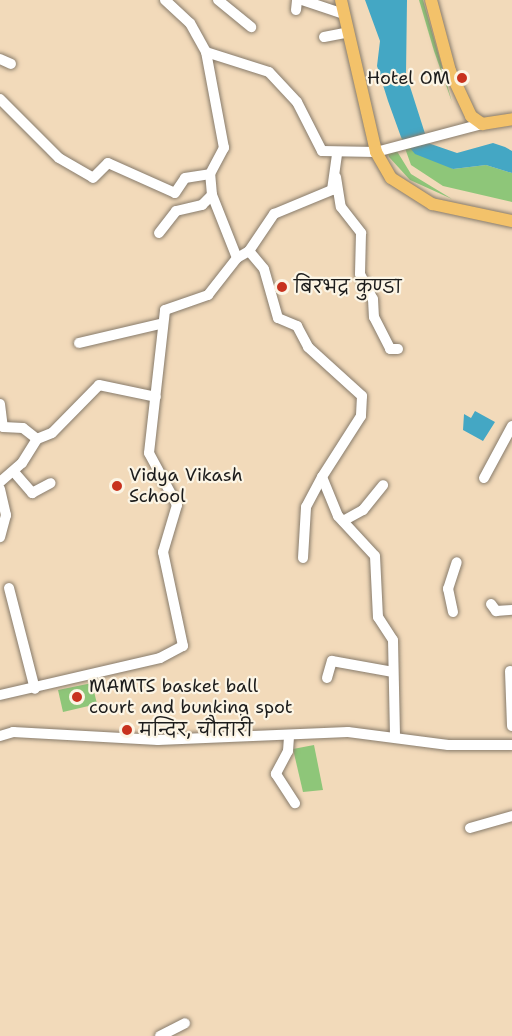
<!DOCTYPE html>
<html>
<head>
<meta charset="utf-8">
<style>
  body { margin:0 }
  #map { position:relative; width:512px; height:1036px; overflow:hidden; background:#f2daba; font-family:"Shantell Sans","Playpen Sans Deva",sans-serif }
  div>[style] { position:absolute }
  .green>* { inset:0; background:#8ec679 }
  .water>* { inset:0; background:#44a7c4 }
  .roads { filter:drop-shadow(0 0 2px #877b6b) drop-shadow(0 0 2px #877b6b) }
  .minor>* { height:10px; margin:-5px; padding:0 5px; transform-origin:5px; border-radius:5px; background:#fff }
  .major>* { height:12px; margin:-6px; padding:0 6px; transform-origin:6px; border-radius:6px; background:#f3c26a }
  .dots>* { width:16px; height:16px; translate:-50% -50%; box-sizing:border-box; border:3px solid #fcf5e5; border-radius:50% }
  span { translate:-50% -50%; white-space:nowrap; text-align:center; line-height:1.15; -webkit-text-stroke:4.5px #fcf5e5; paint-order:stroke }
  .poi-label { font-size:18px; color:#1c1c1c }
  .right { translate:-100% -50%; text-align:right }
  .left { translate:0 -50%; text-align:left }
</style>
</head>
<body>
<div id="map">
  <div class="green">
    <i style="clip-path:polygon(419px 0,423px 0,452px 102px,434px 51px)"></i>
    <i style="clip-path:polygon(401px 137px,453px 169px,486px 165px,512px 173px,512px 202px,443px 186px,411px 165px)"></i>
    <i style="clip-path:polygon(395px 148px,411px 174px,452px 199px,410px 180px,389px 157px,387px 149px)"></i>
    <i style="clip-path:polygon(92px 683px,97px 704px,63px 712px,58px 690px)"></i>
    <i style="clip-path:polygon(314px 745px,323px 790px,303px 792px,293px 749px)"></i>
  </div>
  <div class="water">
    <i style="clip-path:polygon(365px 0,407px 0,406px 74px,428px 143px,457px 153px,493px 143px,505px 147px,512px 151px,512px 173px,486px 165px,453px 169px,415px 154px,401px 137px,388px 101px,377px 66px,380px 41px)"></i>
    <i style="clip-path:polygon(475px 411px,495px 422px,483px 441px,463px 430px,464px 414px,471px 418px)"></i>
  </div>
  <div class="roads">
    <div class="minor">
      <i style="left:165px;top:0;width:34px;rotate:43deg"></i>
      <i style="left:190px;top:23px;width:33px;rotate:61deg"></i>
      <i style="left:206px;top:52px;width:66px;rotate:17.6deg"></i>
      <i style="left:269px;top:72px;width:41px;rotate:47deg"></i>
      <i style="left:297px;top:102px;width:55px;rotate:63deg"></i>
      <i style="left:322px;top:151px;width:54px;rotate:1.1deg"></i>
      <i style="left:376px;top:152px;width:110px;rotate:-14.8deg"></i>
      <i style="left:218px;top:0;width:43px;rotate:39.3deg"></i>
      <i style="left:302px;top:0;width:44px;rotate:18.4deg"></i>
      <i style="left:296px;top:10px;width:10px;rotate:-84deg"></i>
      <i style="left:324px;top:37px;width:25px;rotate:-11deg"></i>
      <i style="left:0;top:59px;width:12px;rotate:24deg"></i>
      <i style="left:0;top:99px;width:83px;rotate:45deg"></i>
      <i style="left:59px;top:158px;width:39px;rotate:30deg"></i>
      <i style="left:93px;top:178px;width:21px;rotate:-45deg"></i>
      <i style="left:108px;top:163px;width:73px;rotate:24.1deg"></i>
      <i style="left:175px;top:193px;width:18px;rotate:-56deg"></i>
      <i style="left:185px;top:178px;width:25px;rotate:-9deg"></i>
      <i style="left:336px;top:177px;width:30px;rotate:81deg"></i>
      <i style="left:341px;top:207px;width:33px;rotate:52deg"></i>
      <i style="left:361px;top:233px;width:41px;rotate:91.4deg"></i>
      <i style="left:360px;top:274px;width:28px;rotate:63deg"></i>
      <i style="left:373px;top:299px;width:18px;rotate:87deg"></i>
      <i style="left:374px;top:317px;width:36px;rotate:63deg"></i>
      <i style="left:390px;top:349px;width:8px"></i>
      <i style="left:159px;top:233px;width:28px;rotate:-52deg"></i>
      <i style="left:176px;top:211px;width:27px;rotate:-13deg"></i>
      <i style="left:202px;top:205px;width:14px;rotate:-45deg"></i>
      <i style="left:249px;top:251px;width:45px;rotate:-56deg"></i>
      <i style="left:274px;top:214px;width:63px;rotate:-22.5deg"></i>
      <i style="left:332px;top:190px;width:36px;rotate:-82deg"></i>
      <i style="left:237px;top:258px;width:14px;rotate:-30deg"></i>
      <i style="left:249px;top:251px;width:23px;rotate:50deg"></i>
      <i style="left:264px;top:269px;width:51px;rotate:74.1deg"></i>
      <i style="left:278px;top:318px;width:21px;rotate:23deg"></i>
      <i style="left:297px;top:326px;width:24px;rotate:62deg"></i>
      <i style="left:308px;top:347px;width:73px;rotate:42.2deg"></i>
      <i style="left:362px;top:396px;width:20px;rotate:93deg"></i>
      <i style="left:361px;top:416px;width:72px;rotate:122.6deg"></i>
      <i style="left:322px;top:477px;width:42px;rotate:67.7deg"></i>
      <i style="left:338px;top:516px;width:54px;rotate:47.2deg"></i>
      <i style="left:375px;top:556px;width:61px;rotate:87.2deg"></i>
      <i style="left:378px;top:617px;width:27px;rotate:57deg"></i>
      <i style="left:393px;top:640px;width:95px;rotate:88.8deg"></i>
      <i style="left:79px;top:343px;width:83px;rotate:-13.2deg"></i>
      <i style="left:0;top:404px;width:23px;rotate:83deg"></i>
      <i style="left:3px;top:427px;width:20px;rotate:3deg"></i>
      <i style="left:23px;top:428px;width:18px;rotate:38deg"></i>
      <i style="left:37px;top:439px;width:16px;rotate:-22deg"></i>
      <i style="left:52px;top:433px;width:67px;rotate:-45.6deg"></i>
      <i style="left:99px;top:385px;width:58px;rotate:11.9deg"></i>
      <i style="left:14px;top:472px;width:28px;rotate:49deg"></i>
      <i style="left:32px;top:493px;width:21px;rotate:-28deg"></i>
      <i style="left:484px;top:478px;width:59px;rotate:-61.7deg"></i>
      <i style="left:0;top:482px;width:29px;rotate:-41deg"></i>
      <i style="left:22px;top:463px;width:28px;rotate:-58deg"></i>
      <i style="left:0;top:489px;width:27px;rotate:77deg"></i>
      <i style="left:6px;top:515px;width:23px;rotate:105deg"></i>
      <i style="left:343px;top:521px;width:23px;rotate:-29deg"></i>
      <i style="left:363px;top:510px;width:32px;rotate:-51deg"></i>
      <i style="left:303px;top:558px;width:51px;rotate:-86.6deg"></i>
      <i style="left:306px;top:507px;width:34px;rotate:-62deg"></i>
      <i style="left:9px;top:588px;width:104px;rotate:75.6deg"></i>
      <i style="left:491px;top:604px;width:9px;rotate:54deg"></i>
      <i style="left:496px;top:611px;width:16px;rotate:-4deg"></i>
      <i style="left:453px;top:612px;width:24px;rotate:-102deg"></i>
      <i style="left:448px;top:589px;width:28px;rotate:-72deg"></i>
      <i style="left:510px;top:671px;width:55px;rotate:87.9deg"></i>
      <i style="left:327px;top:678px;width:18px;rotate:-74deg"></i>
      <i style="left:332px;top:661px;width:62px;rotate:10.2deg"></i>
      <i style="left:0;top:695px;width:164px;rotate:-13deg"></i>
      <i style="left:160px;top:658px;width:26px;rotate:-28deg"></i>
      <i style="left:183px;top:646px;width:96px;rotate:-102deg"></i>
      <i style="left:163px;top:552px;width:49px;rotate:-73.4deg"></i>
      <i style="left:177px;top:505px;width:59px;rotate:-118.3deg"></i>
      <i style="left:149px;top:453px;width:144px;rotate:-83.6deg"></i>
      <i style="left:165px;top:310px;width:46px;rotate:-19.2deg"></i>
      <i style="left:208px;top:295px;width:47px;rotate:-51.9deg"></i>
      <i style="left:237px;top:258px;width:68px;rotate:-111.6deg"></i>
      <i style="left:212px;top:195px;width:21px;rotate:-95deg"></i>
      <i style="left:210px;top:174px;width:30px;rotate:-62deg"></i>
      <i style="left:224px;top:148px;width:98px;rotate:-100.6deg"></i>
      <i style="left:0;top:736px;width:14px;rotate:-17deg"></i>
      <i style="left:13px;top:732px;width:145px;rotate:3.2deg"></i>
      <i style="left:158px;top:740px;width:190px;rotate:-2.4deg"></i>
      <i style="left:348px;top:732px;width:101px;rotate:7.4deg"></i>
      <i style="left:448px;top:745px;width:64px"></i>
      <i style="left:289px;top:737px;width:14px;rotate:94deg"></i>
      <i style="left:288px;top:751px;width:26px;rotate:118deg"></i>
      <i style="left:276px;top:774px;width:35px;rotate:57deg"></i>
      <i style="left:470px;top:828px;width:44px;rotate:-15.9deg"></i>
      <i style="left:160px;top:1036px;width:28px;rotate:-27deg"></i>
    </div>
    <div class="major">
      <i style="left:341px;top:0;width:156px;rotate:77deg"></i>
      <i style="left:376px;top:152px;width:30px;rotate:60deg"></i>
      <i style="left:391px;top:178px;width:49px;rotate:32.4deg"></i>
      <i style="left:432px;top:204px;width:82px;rotate:12deg"></i>
      <i style="left:431px;top:0;width:73px;rotate:75deg"></i>
      <i style="left:450px;top:71px;width:50px;rotate:65deg"></i>
      <i style="left:471px;top:116px;width:14px;rotate:36deg"></i>
      <i style="left:482px;top:124px;width:30px;rotate:-9deg"></i>
    </div>
  </div>
  <div class="dots">
    <i style="left:462px;top:78px;background:#c8321e"></i>
    <i style="left:282px;top:287px;background:#c8321e"></i>
    <i style="left:117px;top:486px;background:#c8321e"></i>
    <i style="left:77px;top:697px;background:#c8321e"></i>
    <i style="left:127px;top:730px;background:#c8321e"></i>
  </div>
  <div class="poi-label">
    <span class="right" style="left:450px;top:78px">Hotel OM</span>
    <span class="left" style="left:294px;top:287px">बिरभद्र कुण्डा</span>
    <span class="left" style="left:129px;top:486px">Vidya Vikash<br>School</span>
    <span class="left" style="left:89px;top:697px">MAMTS basket ball<br>court and bunking spot</span>
    <span class="left" style="left:139px;top:730px">मन्दिर, चौतारी</span>
  </div>
</div>
</body>
</html>
